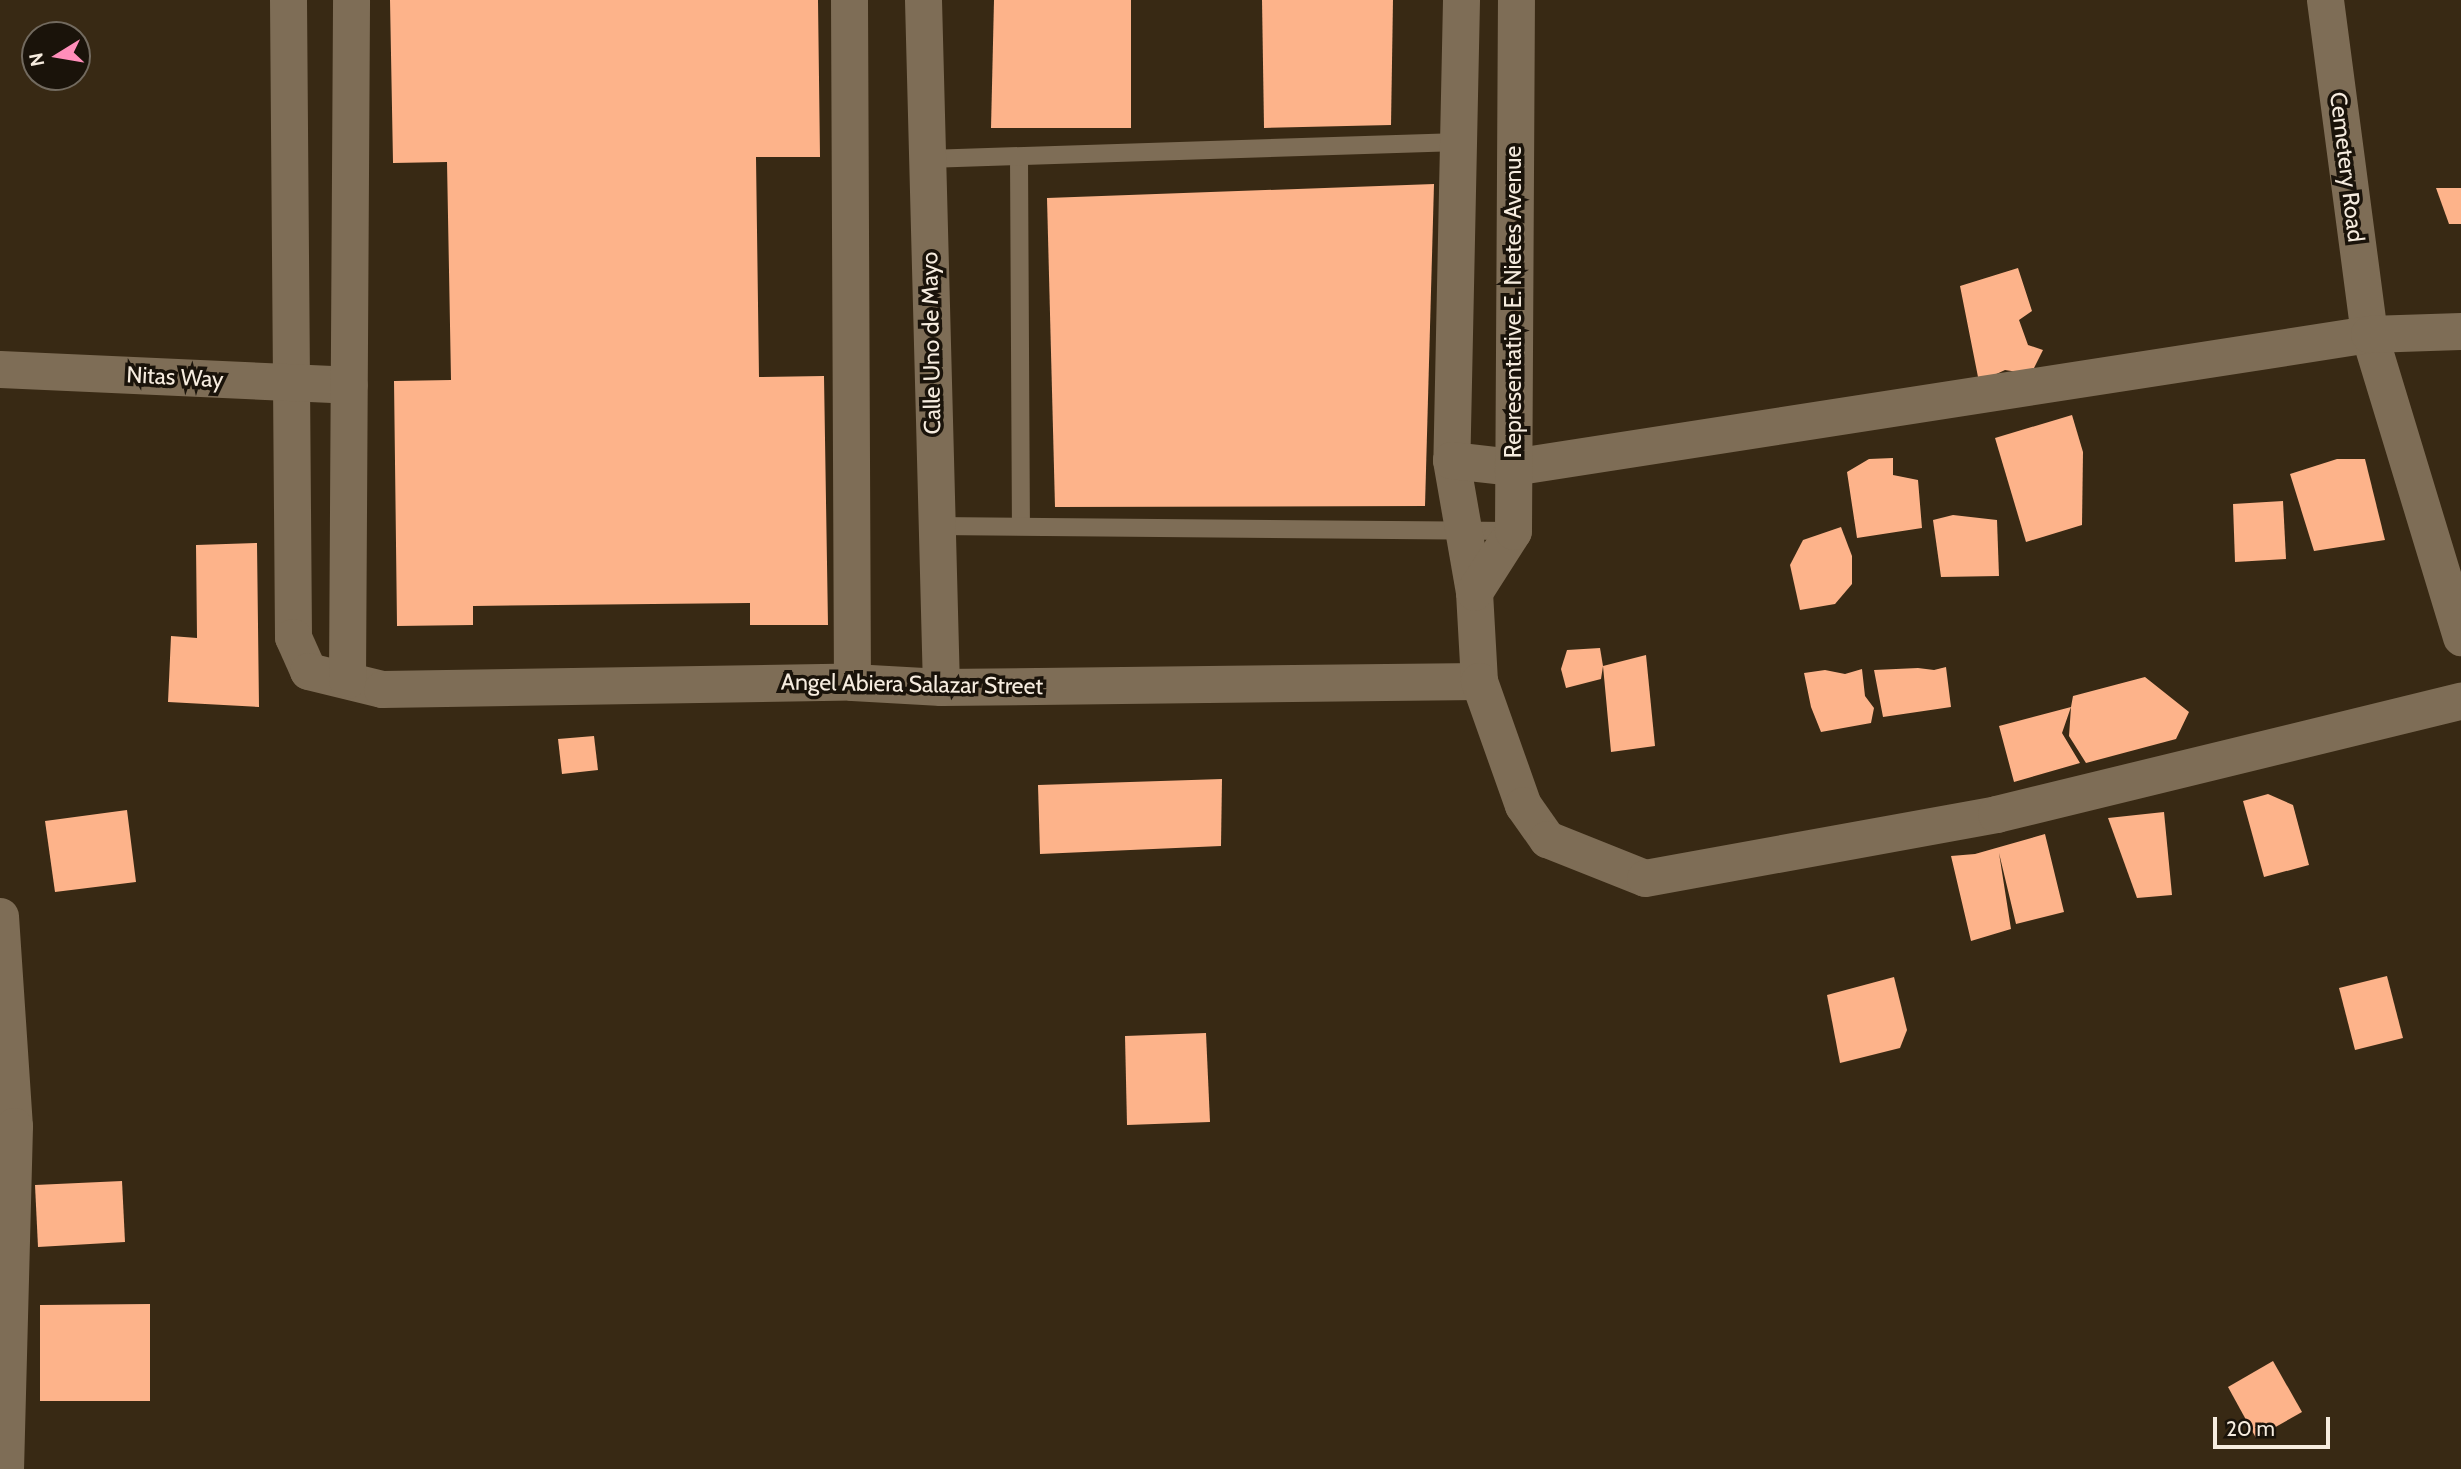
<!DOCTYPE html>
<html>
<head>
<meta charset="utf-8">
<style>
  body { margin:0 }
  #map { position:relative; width:2461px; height:1469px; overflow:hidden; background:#382914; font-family:Cabin,sans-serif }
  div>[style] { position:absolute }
  .building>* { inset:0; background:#fdb38a }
  .service>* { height:18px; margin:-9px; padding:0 9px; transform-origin:9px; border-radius:9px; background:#7e6d56 }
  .minor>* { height:37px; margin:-18.5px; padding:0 18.5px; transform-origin:18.5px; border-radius:18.5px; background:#7e6d56 }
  span { translate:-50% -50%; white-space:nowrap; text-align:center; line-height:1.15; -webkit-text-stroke:7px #1a130a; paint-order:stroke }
  .street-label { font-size:23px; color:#f6ecdf }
  .north { position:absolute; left:21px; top:21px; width:70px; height:70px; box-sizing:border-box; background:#1a130a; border:2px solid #726a5f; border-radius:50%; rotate:259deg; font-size:19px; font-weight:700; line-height:28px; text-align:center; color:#f6ecdf }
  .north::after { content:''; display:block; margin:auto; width:24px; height:32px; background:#ff8eba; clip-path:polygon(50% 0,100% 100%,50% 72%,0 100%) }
  .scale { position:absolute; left:2213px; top:1417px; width:117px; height:32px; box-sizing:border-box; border:4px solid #f6ecdf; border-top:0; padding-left:9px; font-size:21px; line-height:24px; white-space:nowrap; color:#f6ecdf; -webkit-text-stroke:5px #1a130a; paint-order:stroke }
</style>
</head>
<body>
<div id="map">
  <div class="building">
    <i style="clip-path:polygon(390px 0,818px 0,820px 157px,756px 157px,759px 377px,824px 376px,828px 625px,750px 625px,750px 603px,473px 606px,473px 625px,397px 626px,394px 381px,451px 380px,447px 162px,393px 163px)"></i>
    <i style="clip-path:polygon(994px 0,1131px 0,1131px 128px,991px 128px)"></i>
    <i style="clip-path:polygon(1262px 0,1393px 0,1391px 125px,1264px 128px)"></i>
    <i style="clip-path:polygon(1434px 184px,1425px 506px,1055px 507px,1047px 198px)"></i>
    <i style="clip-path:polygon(2436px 188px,2461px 188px,2461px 224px,2449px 224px)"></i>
    <i style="clip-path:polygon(2018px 268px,2032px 311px,2019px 320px,2028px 345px,2043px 350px,2031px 374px,2005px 370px,1979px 382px,1960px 286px)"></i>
    <i style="clip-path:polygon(2072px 415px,2083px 452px,2082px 525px,2026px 542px,1995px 438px)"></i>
    <i style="clip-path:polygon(1893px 458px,1893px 475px,1918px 480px,1922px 528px,1857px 538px,1847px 472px,1869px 459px)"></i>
    <i style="clip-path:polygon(2337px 459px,2365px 459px,2385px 540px,2314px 551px,2290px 474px)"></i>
    <i style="clip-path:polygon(2283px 501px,2286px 559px,2235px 562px,2233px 504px)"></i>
    <i style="clip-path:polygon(1953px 515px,1997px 520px,1999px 576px,1941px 577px,1933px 520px)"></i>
    <i style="clip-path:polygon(1841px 527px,1852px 556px,1852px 584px,1835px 604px,1800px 610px,1790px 565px,1803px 540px)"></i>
    <i style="clip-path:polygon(257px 543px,259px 707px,168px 702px,171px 636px,197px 638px,196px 545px)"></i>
    <i style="clip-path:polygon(1600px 648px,1603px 666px,1601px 679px,1566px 688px,1561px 669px,1567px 650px)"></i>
    <i style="clip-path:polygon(1646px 655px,1655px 746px,1611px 752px,1603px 666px)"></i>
    <i style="clip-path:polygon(1946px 667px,1951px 707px,1883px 717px,1874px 670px,1918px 668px,1934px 670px)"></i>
    <i style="clip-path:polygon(1862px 669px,1865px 696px,1874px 708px,1871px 723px,1821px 732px,1811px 707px,1804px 673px,1825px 670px,1845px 674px)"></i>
    <i style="clip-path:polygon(2145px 677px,2189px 712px,2176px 739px,2086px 763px,2069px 736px,2071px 707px,2062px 733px,2080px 763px,2014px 782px,1999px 726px,2071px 707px,2073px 696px)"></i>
    <i style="clip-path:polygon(594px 736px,598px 770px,562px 774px,558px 739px)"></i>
    <i style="clip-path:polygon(1222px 779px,1221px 846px,1040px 854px,1038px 785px)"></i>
    <i style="clip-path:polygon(2268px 794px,2293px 805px,2309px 865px,2264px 877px,2243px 801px)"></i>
    <i style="clip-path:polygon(127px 810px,136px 882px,55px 892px,45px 821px)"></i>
    <i style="clip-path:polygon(2164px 812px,2172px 895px,2137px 898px,2108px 818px)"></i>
    <i style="clip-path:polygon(2045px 834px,2064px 912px,2016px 924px,1999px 853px,2011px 929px,1971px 941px,1951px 856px,1975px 854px)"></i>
    <i style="clip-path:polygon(2387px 976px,2403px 1038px,2355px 1050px,2339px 988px)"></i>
    <i style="clip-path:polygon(1894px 977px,1907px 1030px,1900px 1048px,1840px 1063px,1827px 995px)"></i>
    <i style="clip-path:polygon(1206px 1033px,1210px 1122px,1127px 1125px,1125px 1036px)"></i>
    <i style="clip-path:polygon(122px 1181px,125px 1242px,38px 1247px,35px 1185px)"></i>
    <i style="clip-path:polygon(150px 1304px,150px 1401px,40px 1401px,40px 1305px)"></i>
    <i style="clip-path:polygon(2273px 1361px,2302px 1412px,2256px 1438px,2228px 1387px)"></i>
  </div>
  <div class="service">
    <i style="left:1019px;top:157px;width:369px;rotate:89.7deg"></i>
    <i style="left:927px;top:159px;width:533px;rotate:-1.83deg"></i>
    <i style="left:936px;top:526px;width:577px;rotate:0.5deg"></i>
  </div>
  <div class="minor">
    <i style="left:288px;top:0;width:637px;rotate:89.55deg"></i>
    <i style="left:293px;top:637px;width:37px;rotate:66deg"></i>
    <i style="left:308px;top:671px;width:76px;rotate:13.7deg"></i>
    <i style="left:382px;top:689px;width:470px;rotate:-0.9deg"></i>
    <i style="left:852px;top:682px;width:89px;rotate:3.2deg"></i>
    <i style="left:941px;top:687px;width:538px;rotate:-0.64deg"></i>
    <i style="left:849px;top:0;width:682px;rotate:89.75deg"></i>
    <i style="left:923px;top:0;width:687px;rotate:88.5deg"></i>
    <i style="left:1461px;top:0;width:460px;rotate:91.2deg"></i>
    <i style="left:1451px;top:460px;width:134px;rotate:80.1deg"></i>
    <i style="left:1474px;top:592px;width:89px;rotate:86.8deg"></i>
    <i style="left:1479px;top:681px;width:132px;rotate:70.5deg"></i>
    <i style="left:1523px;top:805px;width:42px;rotate:54.8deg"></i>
    <i style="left:1547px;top:839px;width:105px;rotate:21.7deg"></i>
    <i style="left:1645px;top:878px;width:357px;rotate:-10.3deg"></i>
    <i style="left:1996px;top:814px;width:479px;rotate:-13.7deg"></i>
    <i style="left:2325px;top:0;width:337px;rotate:82.5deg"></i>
    <i style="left:2369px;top:334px;width:317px;rotate:73.1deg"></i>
    <i style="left:0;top:369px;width:349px;rotate:2.6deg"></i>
    <i style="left:1451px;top:460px;width:61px;rotate:6.5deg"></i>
    <i style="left:1512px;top:467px;width:867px;rotate:-8.82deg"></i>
    <i style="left:2369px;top:334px;width:92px;rotate:-1.9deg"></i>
    <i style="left:1474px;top:592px;width:72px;rotate:-57.4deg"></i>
    <i style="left:1513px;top:531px;width:531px;rotate:-89.68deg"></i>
    <i style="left:347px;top:680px;width:680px;rotate:-89.66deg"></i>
    <i style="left:0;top:916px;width:210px;rotate:86.2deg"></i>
    <i style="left:14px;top:1126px;width:343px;rotate:91.5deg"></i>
  </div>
  <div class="street-label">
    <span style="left:2347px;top:167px;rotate:83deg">Cemetery Road</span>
    <span style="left:1513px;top:302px;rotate:-90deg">Representative E. Nietes Avenue</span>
    <span style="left:931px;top:343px;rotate:-91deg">Calle Uno de Mayo</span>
    <span style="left:175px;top:377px;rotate:3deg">Nitas Way</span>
    <span style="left:912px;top:684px;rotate:1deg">Angel Abiera Salazar Street</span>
  </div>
  <div class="north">N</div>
  <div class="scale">20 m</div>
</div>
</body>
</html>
